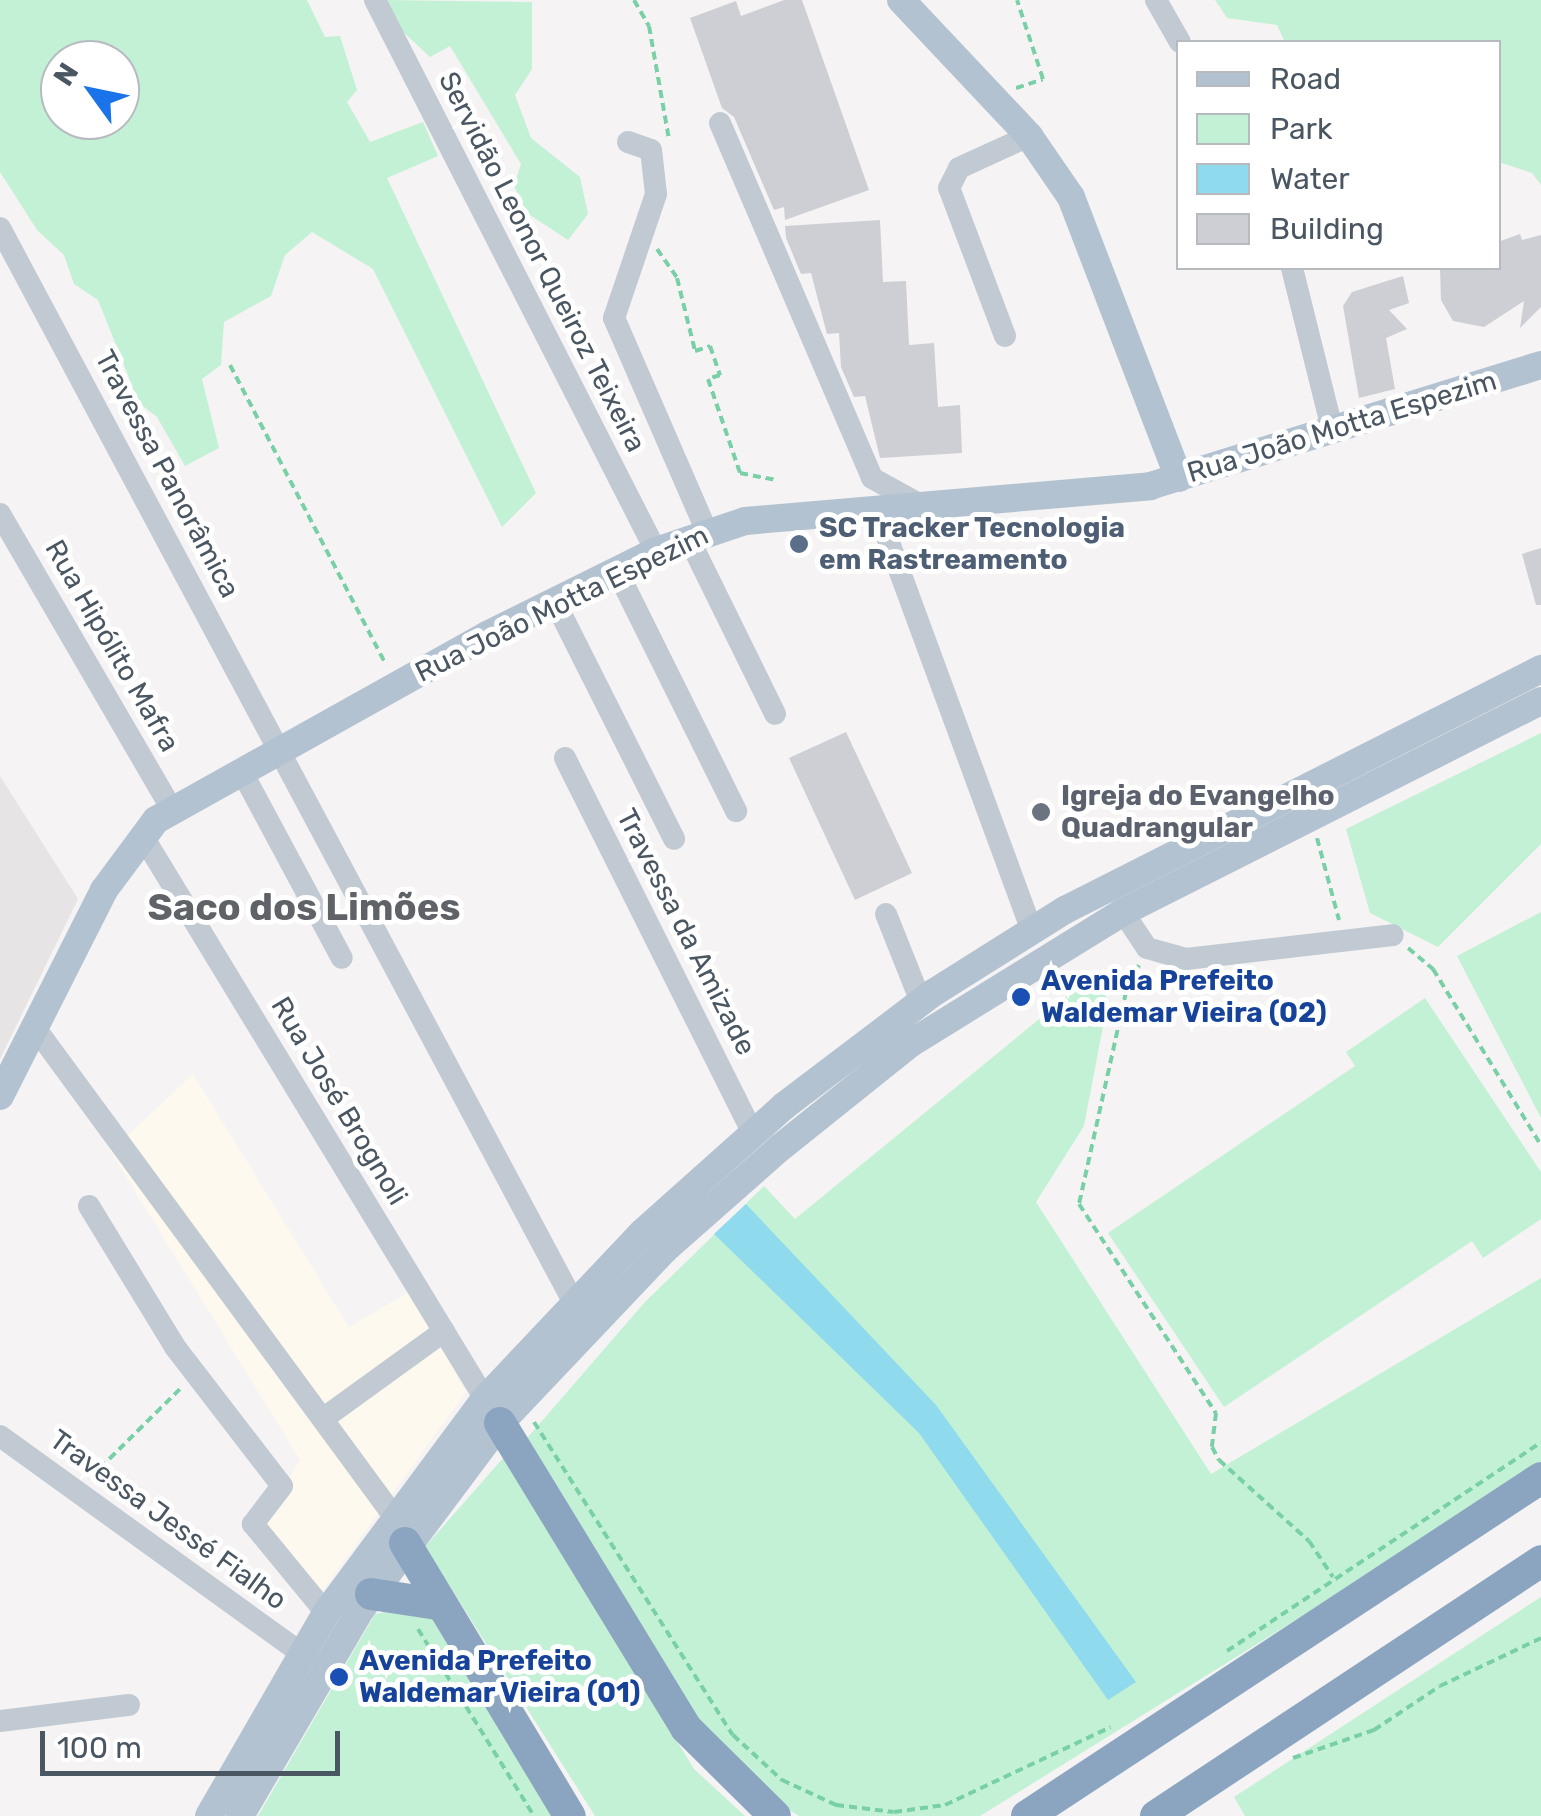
<!DOCTYPE html>
<html>
<head>
<meta charset="utf-8">
<style>
  body { margin:0 }
  #map { position:relative; width:1541px; height:1816px; overflow:hidden; background:#f5f3f3; font-family:Rubik,sans-serif }
  div>[style] { position:absolute }
  .commercial>* { inset:0; background:#fdf9ef }
  .education>* { inset:0; background:#e6e4e5 }
  .green>* { inset:0; background:#c3f1d5 }
  .water>* { inset:0; background:#90daee }
  .building>* { inset:0; background:#cdcfd5 }
  .path>* { height:4px; margin-top:-2px; transform-origin:0; background:repeating-linear-gradient(90deg,#7ad0a6 0 8px,transparent 0 13px) }
  .minor>* { height:22px; margin:-11px; padding:0 11px; transform-origin:11px; border-radius:11px; background:#c1cad2 }
  .major>* { height:28px; margin:-14px; padding:0 14px; transform-origin:14px; border-radius:14px; background:#b3c2d1 }
  .highway>* { height:32px; margin:-16px; padding:0 16px; transform-origin:16px; border-radius:16px; background:#8ba5c1 }
  .dots>* { width:28px; height:28px; translate:-50% -50%; box-sizing:border-box; border:5px solid #fff; border-radius:50% }
  span { translate:-50% -50%; white-space:nowrap; text-align:center; line-height:1.15; -webkit-text-stroke:10px #fff; paint-order:stroke }
  .street-label { font-size:28px; color:#4a5661 }
  .service-label { font-size:28px; color:#4e5e75; font-weight:700 }
  .left { translate:0 -50%; text-align:left }
  .worship-label { font-size:28px; color:#5b616d; font-weight:700 }
  .transit-label { font-size:28px; color:#164399; font-weight:700 }
  .district-label { font-size:38px; color:#5f6368; font-weight:700 }
  .legend { position:absolute; left:1176px; top:40px; width:325px; height:230px; box-sizing:border-box; background:#fff; border:2px solid #b7bbc0; margin:0; padding:12px 18px; list-style:none; font-size:30px; color:#4a5661 }
  .legend li { display:flex; align-items:center; gap:20px; height:50px }
  .legend b { width:50px; border:2px solid #b7bbc0 }
  .north { position:absolute; left:40px; top:40px; width:100px; height:100px; box-sizing:border-box; background:#fff; border:2px solid #b7bbc0; border-radius:50%; rotate:303deg; font-size:28px; font-weight:700; line-height:40px; text-align:center; color:#4a5661 }
  .north::after { content:''; display:block; margin:auto; width:35px; height:45px; background:#1a73e8; clip-path:polygon(50% 0,100% 100%,50% 72%,0 100%) }
  .scale { position:absolute; left:40px; top:1731px; width:300px; height:45px; box-sizing:border-box; border:5px solid #4a5661; border-top:0; padding-left:12px; font-size:30px; line-height:35px; white-space:nowrap; color:#4a5661; -webkit-text-stroke:8px #fff; paint-order:stroke }
</style>
</head>
<body>
<div id="map">
  <div class="commercial">
    <i style="clip-path:polygon(62px 1072px,121px 1142px,193px 1074px,349px 1327px,409px 1292px,466px 1392px,320px 1594px,262px 1525px,300px 1460px)"></i>
  </div>
  <div class="education">
    <i style="clip-path:polygon(0 776px,78px 899px,0 1059px)"></i>
  </div>
  <div class="green">
    <i style="clip-path:polygon(evenodd,0 0,307px 0,325px 37px,340px 36px,357px 90px,347px 102px,370px 142px,423px 122px,438px 156px,387px 178px,536px 493px,502px 527px,373px 269px,312px 232px,285px 255px,271px 296px,224px 322px,221px 365px,202px 379px,219px 448px,185px 466px,157px 417px,139px 403px,98px 300px,74px 284px,64px 255px,37px 230px,0 172px,0 0,60px 60px,120px 60px,120px 120px,60px 120px,60px 60px)"></i>
    <i style="clip-path:polygon(383px 0,532px 2px,532px 69px,515px 95px,531px 138px,580px 177px,588px 214px,568px 240px,527px 213px,514px 186px,521px 164px,450px 46px,430px 57px,383px 13px)"></i>
    <i style="clip-path:polygon(1215px 0,1541px 0,1541px 185px,1532px 173px,1499px 162px,1498px 42px,1285px 42px,1277px 25px,1227px 18px)"></i>
    <i style="clip-path:polygon(1541px 733px,1541px 844px,1438px 947px,1370px 913px,1346px 829px)"></i>
    <i style="clip-path:polygon(1541px 912px,1541px 1118px,1457px 956px)"></i>
    <i style="clip-path:polygon(1093px 975px,1108px 1000px,1084px 1126px,1036px 1202px,1211px 1474px,1541px 1278px,1541px 1468px,980px 1816px,799px 1816px,756px 1789px,706px 1738px,522px 1444px,645px 1302px,764px 1186px,795px 1219px)"></i>
    <i style="clip-path:polygon(1425px 998px,1541px 1172px,1541px 1219px,1483px 1258px,1472px 1241px,1224px 1407px,1108px 1233px,1355px 1066px,1346px 1052px)"></i>
    <i style="clip-path:polygon(504px 1457px,694px 1769px,745px 1816px,595px 1816px,425px 1547px)"></i>
    <i style="clip-path:polygon(1541px 1597px,1541px 1816px,1245px 1816px,1234px 1797px)"></i>
    <i style="clip-path:polygon(417px 1606px,438px 1618px,558px 1816px,258px 1816px,375px 1614px)"></i>
  </div>
  <div class="water">
    <i style="clip-path:polygon(746px 1204px,936px 1405px,1136px 1682px,1108px 1700px,919px 1433px,714px 1234px)"></i>
  </div>
  <div class="building">
    <i style="clip-path:polygon(784px 0,802px 0,869px 190px,785px 220px,784px 207px,774px 210px,734px 117px,722px 108px,690px 18px,736px 1px,741px 16px)"></i>
    <i style="clip-path:polygon(880px 220px,883px 282px,906px 281px,909px 345px,934px 343px,938px 407px,960px 405px,962px 453px,880px 458px,865px 396px,854px 397px,841px 367px,839px 333px,827px 334px,811px 273px,801px 274px,786px 238px,785px 226px)"></i>
    <i style="clip-path:polygon(1520px 234px,1522px 240px,1541px 235px,1541px 307px,1520px 328px,1524px 301px,1484px 327px,1453px 321px,1441px 300px,1440px 268px,1498px 268px,1498px 242px)"></i>
    <i style="clip-path:polygon(1403px 276px,1409px 303px,1389px 310px,1407px 329px,1386px 338px,1395px 389px,1359px 398px,1343px 306px,1352px 292px)"></i>
    <i style="clip-path:polygon(1541px 548px,1541px 605px,1536px 605px,1522px 554px)"></i>
    <i style="clip-path:polygon(846px 732px,912px 873px,855px 900px,789px 758px)"></i>
  </div>
  <div class="path">
    <i style="left:634px;top:0;width:30px;rotate:60deg"></i>
    <i style="left:649px;top:26px;width:115px;rotate:80deg"></i>
    <i style="left:1016px;top:88px;width:28px;rotate:-18deg"></i>
    <i style="left:1043px;top:79px;width:83px;rotate:-108.2deg"></i>
    <i style="left:657px;top:249px;width:35px;rotate:55deg"></i>
    <i style="left:677px;top:278px;width:75px;rotate:76.1deg"></i>
    <i style="left:695px;top:351px;width:16px;rotate:-18deg"></i>
    <i style="left:710px;top:346px;width:31px;rotate:71deg"></i>
    <i style="left:720px;top:375px;width:13px;rotate:162deg"></i>
    <i style="left:708px;top:379px;width:99px;rotate:71.2deg"></i>
    <i style="left:740px;top:473px;width:37px;rotate:11deg"></i>
    <i style="left:230px;top:365px;width:338px;rotate:62.5deg"></i>
    <i style="left:1317px;top:838px;width:85px;rotate:75deg"></i>
    <i style="left:1408px;top:948px;width:33px;rotate:40deg"></i>
    <i style="left:1433px;top:969px;width:206px;rotate:58.5deg"></i>
    <i style="left:1139px;top:965px;width:30px;rotate:116deg"></i>
    <i style="left:1126px;top:992px;width:217px;rotate:102.5deg"></i>
    <i style="left:1079px;top:1204px;width:250px;rotate:56.8deg"></i>
    <i style="left:1216px;top:1413px;width:34px;rotate:97deg"></i>
    <i style="left:1212px;top:1447px;width:15px;rotate:62deg"></i>
    <i style="left:1219px;top:1460px;width:121px;rotate:42deg"></i>
    <i style="left:1309px;top:1541px;width:43px;rotate:56.3deg"></i>
    <i style="left:534px;top:1422px;width:371px;rotate:57.6deg"></i>
    <i style="left:733px;top:1735px;width:67px;rotate:42.6deg"></i>
    <i style="left:782px;top:1780px;width:60px;rotate:24.8deg"></i>
    <i style="left:836px;top:1805px;width:58px;rotate:6.9deg"></i>
    <i style="left:894px;top:1812px;width:51px;rotate:-7.8deg"></i>
    <i style="left:945px;top:1805px;width:183px;rotate:-25.2deg"></i>
    <i style="left:91px;top:1477px;width:125px;rotate:-44.7deg"></i>
    <i style="left:418px;top:1629px;width:220px;rotate:58.2deg"></i>
    <i style="left:1227px;top:1651px;width:377px;rotate:-33.6deg"></i>
    <i style="left:1293px;top:1758px;width:86px;rotate:-19.1deg"></i>
    <i style="left:1374px;top:1730px;width:79px;rotate:-33.7deg"></i>
    <i style="left:1440px;top:1686px;width:112px;rotate:-25.4deg"></i>
  </div>
  <div class="minor">
    <i style="left:375px;top:0;width:619px;rotate:62.98deg"></i>
    <i style="left:1156px;top:0;width:48px;rotate:60.3deg"></i>
    <i style="left:720px;top:123px;width:386px;rotate:66.8deg"></i>
    <i style="left:872px;top:478px;width:54px;rotate:29deg"></i>
    <i style="left:628px;top:142px;width:24px;rotate:19deg"></i>
    <i style="left:651px;top:150px;width:44px;rotate:83.5deg"></i>
    <i style="left:656px;top:194px;width:131px;rotate:108.7deg"></i>
    <i style="left:614px;top:318px;width:231px;rotate:66.5deg"></i>
    <i style="left:0;top:228px;width:1216px;rotate:61.9deg"></i>
    <i style="left:1292px;top:268px;width:165px;rotate:76deg"></i>
    <i style="left:1005px;top:336px;width:158px;rotate:-110.7deg"></i>
    <i style="left:949px;top:188px;width:22px;rotate:-63deg"></i>
    <i style="left:959px;top:168px;width:77px;rotate:-24.6deg"></i>
    <i style="left:876px;top:507px;width:451px;rotate:69.8deg"></i>
    <i style="left:0;top:514px;width:341px;rotate:59.8deg"></i>
    <i style="left:688px;top:537px;width:197px;rotate:63.8deg"></i>
    <i style="left:617px;top:571px;width:268px;rotate:63.6deg"></i>
    <i style="left:555px;top:602px;width:265px;rotate:63.3deg"></i>
    <i style="left:565px;top:758px;width:419px;rotate:63.4deg"></i>
    <i style="left:241px;top:770px;width:213px;rotate:61.8deg"></i>
    <i style="left:142px;top:835px;width:660px;rotate:58.69deg"></i>
    <i style="left:1123px;top:912px;width:43px;rotate:56.3deg"></i>
    <i style="left:1147px;top:948px;width:41px;rotate:15.8deg"></i>
    <i style="left:1186px;top:959px;width:208px;rotate:-6.6deg"></i>
    <i style="left:886px;top:914px;width:95px;rotate:68.3deg"></i>
    <i style="left:33px;top:1025px;width:608px;rotate:53.7deg"></i>
    <i style="left:89px;top:1206px;width:165px;rotate:58.6deg"></i>
    <i style="left:175px;top:1347px;width:175px;rotate:52.4deg"></i>
    <i style="left:282px;top:1486px;width:48px;rotate:127.3deg"></i>
    <i style="left:253px;top:1524px;width:115px;rotate:50.6deg"></i>
    <i style="left:324px;top:1418px;width:148px;rotate:-35.9deg"></i>
    <i style="left:0;top:1436px;width:371px;rotate:35.8deg"></i>
    <i style="left:0;top:1721px;width:130px;rotate:-7.1deg"></i>
  </div>
  <div class="major">
    <i style="left:901px;top:0;width:187px;rotate:46.7deg"></i>
    <i style="left:1029px;top:136px;width:74px;rotate:55.5deg"></i>
    <i style="left:1071px;top:197px;width:301px;rotate:69deg"></i>
    <i style="left:0;top:1096px;width:231px;rotate:-63.2deg"></i>
    <i style="left:104px;top:890px;width:87px;rotate:-53.4deg"></i>
    <i style="left:156px;top:820px;width:379px;rotate:-29.2deg"></i>
    <i style="left:487px;top:635px;width:189px;rotate:-26.4deg"></i>
    <i style="left:656px;top:551px;width:94px;rotate:-18.6deg"></i>
    <i style="left:745px;top:521px;width:407px;rotate:-4.9deg"></i>
    <i style="left:1150px;top:486px;width:409px;rotate:-17.2deg"></i>
    <i style="left:209px;top:1816px;width:234px;rotate:-60deg"></i>
    <i style="left:326px;top:1613px;width:267px;rotate:-53.4deg"></i>
    <i style="left:485px;top:1399px;width:228px;rotate:-46.6deg"></i>
    <i style="left:642px;top:1233px;width:191px;rotate:-41.8deg"></i>
    <i style="left:784px;top:1106px;width:187px;rotate:-37.2deg"></i>
    <i style="left:933px;top:993px;width:156px;rotate:-32.2deg"></i>
    <i style="left:1065px;top:910px;width:534px;rotate:-26.85deg"></i>
    <i style="left:240px;top:1816px;width:240px;rotate:-59.7deg"></i>
    <i style="left:361px;top:1609px;width:232px;rotate:-53.2deg"></i>
    <i style="left:500px;top:1423px;width:238px;rotate:-46.5deg"></i>
    <i style="left:664px;top:1250px;width:156px;rotate:-41.4deg"></i>
    <i style="left:781px;top:1147px;width:166px;rotate:-38.7deg"></i>
    <i style="left:911px;top:1043px;width:249px;rotate:-31.7deg"></i>
    <i style="left:1123px;top:912px;width:468px;rotate:-26.8deg"></i>
  </div>
  <div class="highway">
    <i style="left:500px;top:1423px;width:357px;rotate:58.6deg"></i>
    <i style="left:686px;top:1728px;width:125px;rotate:44.7deg"></i>
    <i style="left:405px;top:1543px;width:319px;rotate:58.9deg"></i>
    <i style="left:371px;top:1594px;width:67px;rotate:8.6deg"></i>
    <i style="left:1027px;top:1816px;width:615px;rotate:-33.33deg"></i>
    <i style="left:1156px;top:1816px;width:462px;rotate:-33.5deg"></i>
  </div>
  <div class="dots">
    <i style="left:799px;top:544px;background:#5c6f8a"></i>
    <i style="left:1041px;top:812px;background:#6b7280"></i>
    <i style="left:1021px;top:997px;background:#1a4fb4"></i>
    <i style="left:339px;top:1677px;background:#1a4fb4"></i>
  </div>
  <div class="street-label">
    <span style="left:542px;top:262px;rotate:63deg">Servidão Leonor Queiroz Teixeira</span>
    <span style="left:1342px;top:427px;rotate:-17deg">Rua João Motta Espezim</span>
    <span style="left:167px;top:474px;rotate:62deg">Travessa Panorâmica</span>
    <span style="left:562px;top:604px;rotate:-26deg">Rua João Motta Espezim</span>
    <span style="left:112px;top:646px;rotate:60deg">Rua Hipólito Mafra</span>
    <span style="left:686px;top:932px;rotate:63deg">Travessa da Amizade</span>
    <span style="left:339px;top:1101px;rotate:59deg">Rua José Brognoli</span>
    <span style="left:168px;top:1520px;rotate:36deg">Travessa Jessé Fialho</span>
  </div>
  <div class="service-label">
    <span class="left" style="left:819px;top:544px">SC Tracker Tecnologia<br>em Rastreamento</span>
  </div>
  <div class="worship-label">
    <span class="left" style="left:1061px;top:812px">Igreja do Evangelho<br>Quadrangular</span>
  </div>
  <div class="transit-label">
    <span class="left" style="left:1041px;top:997px">Avenida Prefeito<br>Waldemar Vieira (02)</span>
    <span class="left" style="left:359px;top:1677px">Avenida Prefeito<br>Waldemar Vieira (01)</span>
  </div>
  <div class="district-label">
    <span style="left:304px;top:908px">Saco dos Limões</span>
  </div>
  <ul class="legend">
  <li><b style="height:12px;background:#b3c2d1"></b>Road</li>
  <li><b style="height:28px;background:#c3f1d5"></b>Park</li>
  <li><b style="height:28px;background:#90daee"></b>Water</li>
  <li><b style="height:28px;background:#cdcfd5"></b>Building</li>
  </ul>
  <div class="north">N</div>
  <div class="scale">100 m</div>
</div>
</body>
</html>
